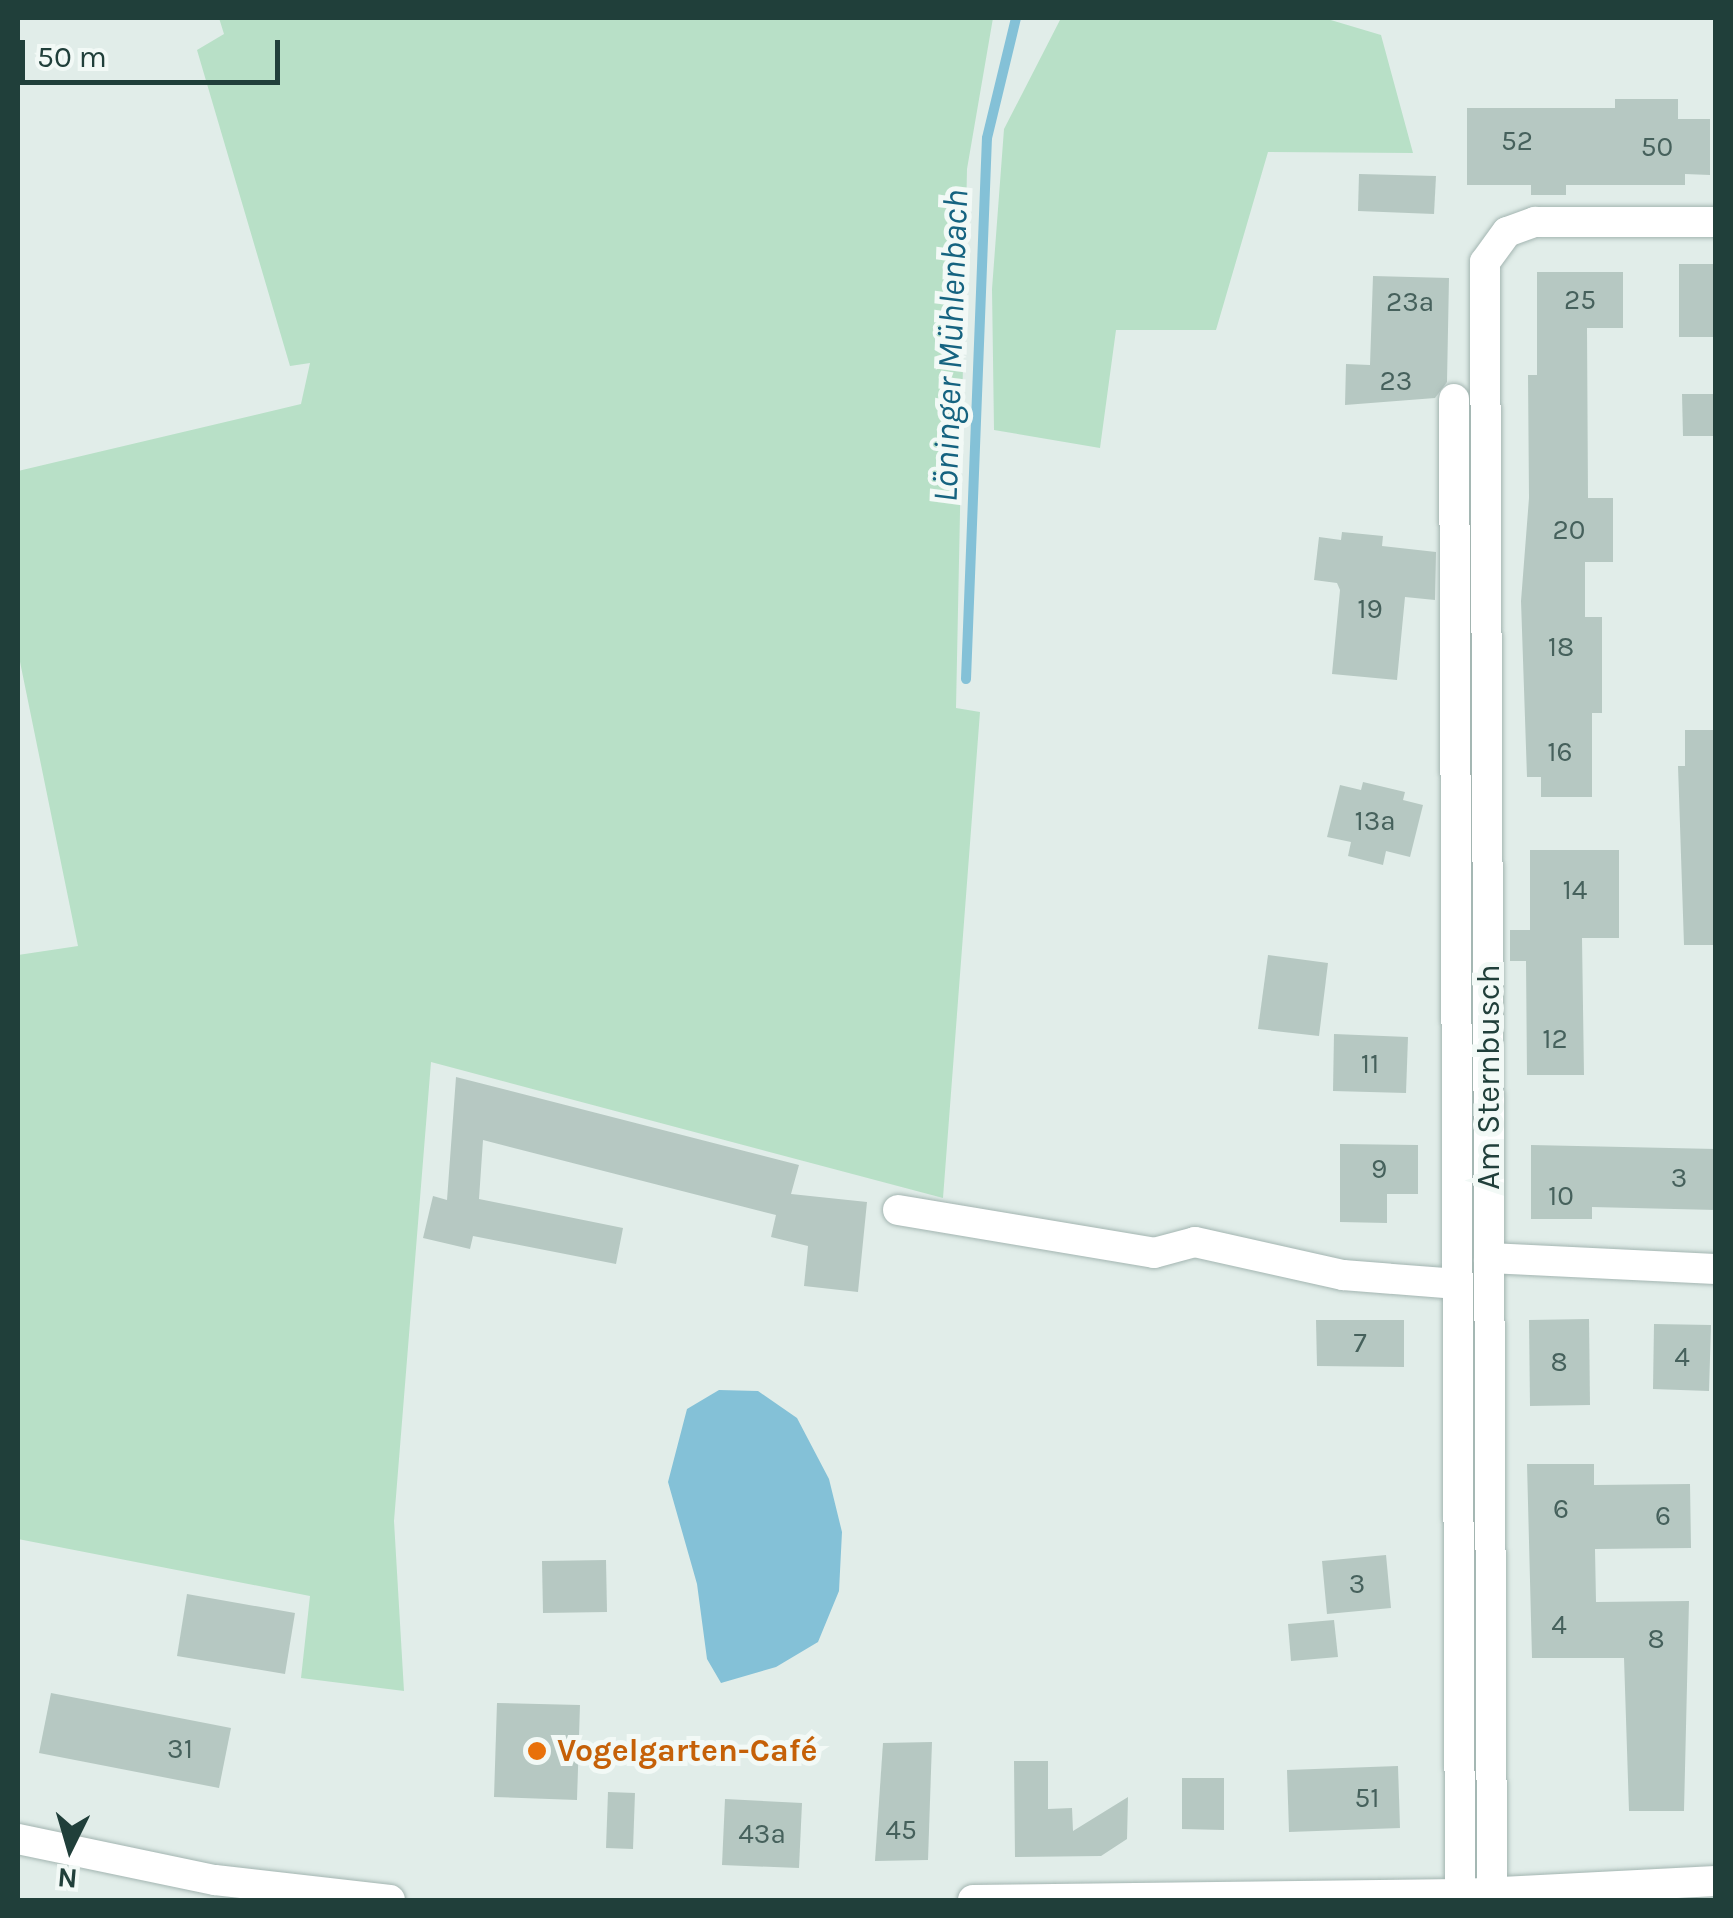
<!DOCTYPE html>
<html>
<head>
<meta charset="utf-8">
<style>
  body { margin:0 }
  #map { position:relative; width:1733px; height:1918px; overflow:hidden; background:#e1ede9; font-family:Karla,sans-serif }
  div>[style] { position:absolute }
  .green>* { inset:0; background:#b8e0c7 }
  .water>* { inset:0; background:#84c1d7 }
  .stream>* { height:10px; margin:-5px; padding:0 5px; transform-origin:5px; border-radius:5px; background:#84c1d7 }
  .building>* { inset:0; background:#b6c8c2 }
  .roads { filter:drop-shadow(0 0 2px #a3b5b1) drop-shadow(0 0 2px #a3b5b1) }
  .minor>* { height:30px; margin:-15px; padding:0 15px; transform-origin:15px; border-radius:15px; background:#fff }
  .dots>* { width:28px; height:28px; translate:-50% -50%; box-sizing:border-box; border:5px solid #f2f9f6; border-radius:50% }
  span { translate:-50% -50%; white-space:nowrap; text-align:center; line-height:1.15; -webkit-text-stroke:10px #f2f9f6; paint-order:stroke }
  .number-label { font-size:28px; color:#46615c }
  .number-label span { -webkit-text-stroke-width:0 }
  .street-label { font-size:32px; color:#203f3a }
  .food-label { font-size:32px; color:#c56008; font-weight:700 }
  .left { translate:0 -50%; text-align:left }
  .water-label { font-size:35px; color:#156380; font-style:italic }
  .frame { position:absolute; inset:0; border:20px solid #203f3a; pointer-events:none }
  .north { position:absolute; left:20px; top:1798px; width:100px; height:100px; -webkit-text-stroke:8px #f2f9f6; paint-order:stroke; rotate:185deg; font-size:28px; font-weight:700; line-height:40px; text-align:center; color:#203f3a }
  .north::after { content:''; display:block; margin:auto; width:35px; height:45px; background:#203f3a; clip-path:polygon(50% 0,100% 100%,50% 72%,0 100%) }
  .scale { position:absolute; left:20px; top:40px; width:260px; height:45px; box-sizing:border-box; border:5px solid #203f3a; border-top:0; padding-left:12px; font-size:30px; line-height:35px; white-space:nowrap; color:#203f3a; -webkit-text-stroke:8px #f2f9f6; paint-order:stroke }
</style>
</head>
<body>
<div id="map">
  <div class="green">
    <i style="clip-path:polygon(219px 18px,993px 18px,967px 169px,956px 708px,980px 712px,943px 1198px,431px 1062px,394px 1521px,404px 1691px,301px 1678px,310px 1596px,18px 1539px,18px 955px,78px 946px,18px 652px,18px 471px,301px 404px,310px 363px,290px 366px,197px 50px,224px 34px)"></i>
    <i style="clip-path:polygon(1061px 18px,1324px 18px,1381px 35px,1413px 153px,1268px 152px,1216px 330px,1116px 330px,1100px 448px,994px 430px,992px 289px,1004px 129px)"></i>
  </div>
  <div class="water">
    <i style="clip-path:polygon(719px 1390px,758px 1391px,797px 1418px,829px 1479px,842px 1532px,839px 1591px,818px 1642px,776px 1667px,721px 1683px,707px 1659px,697px 1584px,668px 1482px,687px 1409px)"></i>
  </div>
  <div class="stream">
    <i style="left:966px;top:679px;width:541px;rotate:-87.78deg"></i>
    <i style="left:987px;top:138px;width:123px;rotate:-76.4deg"></i>
  </div>
  <div class="building">
    <i style="clip-path:polygon(1615px 99px,1678px 99px,1678px 119px,1710px 119px,1710px 175px,1685px 174px,1685px 185px,1566px 185px,1566px 195px,1531px 195px,1531px 185px,1467px 185px,1467px 108px,1615px 108px)"></i>
    <i style="clip-path:polygon(1359px 174px,1436px 176px,1434px 214px,1358px 211px)"></i>
    <i style="clip-path:polygon(1679px 264px,1716px 264px,1716px 337px,1679px 337px)"></i>
    <i style="clip-path:polygon(1537px 272px,1623px 272px,1623px 328px,1587px 328px,1588px 498px,1613px 498px,1613px 562px,1585px 562px,1585px 617px,1602px 617px,1602px 713px,1592px 713px,1592px 797px,1541px 797px,1541px 777px,1527px 777px,1521px 601px,1529px 498px,1528px 375px,1537px 375px)"></i>
    <i style="clip-path:polygon(1373px 276px,1449px 278px,1447px 382px,1435px 398px,1345px 405px,1346px 364px,1370px 365px)"></i>
    <i style="clip-path:polygon(1682px 394px,1716px 394px,1716px 436px,1683px 436px)"></i>
    <i style="clip-path:polygon(1342px 532px,1383px 536px,1382px 546px,1436px 552px,1435px 600px,1405px 597px,1397px 680px,1332px 674px,1340px 590px,1337px 583px,1314px 580px,1319px 537px,1341px 540px)"></i>
    <i style="clip-path:polygon(1685px 730px,1716px 730px,1716px 945px,1684px 945px,1678px 766px,1685px 766px)"></i>
    <i style="clip-path:polygon(1363px 782px,1405px 792px,1403px 800px,1423px 805px,1410px 857px,1386px 851px,1383px 865px,1348px 856px,1351px 842px,1327px 837px,1340px 785px,1361px 790px)"></i>
    <i style="clip-path:polygon(1530px 850px,1619px 850px,1619px 938px,1582px 938px,1584px 1075px,1527px 1075px,1526px 961px,1510px 961px,1510px 930px,1530px 930px)"></i>
    <i style="clip-path:polygon(1268px 955px,1328px 963px,1319px 1036px,1258px 1029px)"></i>
    <i style="clip-path:polygon(1334px 1034px,1408px 1037px,1406px 1093px,1333px 1091px)"></i>
    <i style="clip-path:polygon(456px 1077px,799px 1165px,791px 1194px,867px 1202px,858px 1292px,804px 1286px,808px 1246px,771px 1237px,776px 1215px,483px 1140px,479px 1199px,623px 1228px,616px 1264px,473px 1236px,470px 1249px,423px 1238px,433px 1196px,447px 1200px)"></i>
    <i style="clip-path:polygon(1340px 1144px,1418px 1145px,1418px 1194px,1387px 1194px,1387px 1223px,1340px 1222px)"></i>
    <i style="clip-path:polygon(1531px 1145px,1716px 1149px,1716px 1210px,1592px 1207px,1592px 1219px,1531px 1219px)"></i>
    <i style="clip-path:polygon(1589px 1319px,1590px 1405px,1530px 1406px,1529px 1320px)"></i>
    <i style="clip-path:polygon(1316px 1320px,1404px 1320px,1404px 1367px,1317px 1366px)"></i>
    <i style="clip-path:polygon(1654px 1324px,1711px 1325px,1709px 1391px,1653px 1389px)"></i>
    <i style="clip-path:polygon(1527px 1464px,1594px 1464px,1594px 1485px,1690px 1484px,1691px 1548px,1595px 1549px,1596px 1602px,1689px 1601px,1684px 1811px,1629px 1811px,1624px 1658px,1532px 1658px)"></i>
    <i style="clip-path:polygon(1386px 1555px,1391px 1608px,1327px 1614px,1322px 1561px)"></i>
    <i style="clip-path:polygon(606px 1560px,607px 1612px,543px 1613px,542px 1561px)"></i>
    <i style="clip-path:polygon(187px 1594px,295px 1613px,285px 1674px,177px 1656px)"></i>
    <i style="clip-path:polygon(1334px 1620px,1338px 1657px,1291px 1661px,1288px 1624px)"></i>
    <i style="clip-path:polygon(51px 1693px,231px 1728px,219px 1788px,39px 1753px)"></i>
    <i style="clip-path:polygon(497px 1703px,580px 1705px,577px 1800px,494px 1797px)"></i>
    <i style="clip-path:polygon(932px 1742px,928px 1860px,875px 1861px,883px 1743px)"></i>
    <i style="clip-path:polygon(1014px 1761px,1048px 1761px,1048px 1809px,1072px 1808px,1073px 1831px,1128px 1797px,1127px 1839px,1101px 1856px,1015px 1857px)"></i>
    <i style="clip-path:polygon(1398px 1766px,1400px 1828px,1289px 1832px,1287px 1770px)"></i>
    <i style="clip-path:polygon(1182px 1778px,1224px 1778px,1224px 1830px,1182px 1829px)"></i>
    <i style="clip-path:polygon(608px 1792px,635px 1793px,633px 1849px,606px 1848px)"></i>
    <i style="clip-path:polygon(725px 1799px,802px 1803px,799px 1868px,722px 1865px)"></i>
  </div>
  <div class="roads">
    <div class="minor">
      <i style="left:1454px;top:399px;width:1501px;rotate:89.77deg"></i>
      <i style="left:898px;top:1210px;width:260px;rotate:9.5deg"></i>
      <i style="left:1154px;top:1253px;width:42px;rotate:-15deg"></i>
      <i style="left:1195px;top:1242px;width:152px;rotate:12.6deg"></i>
      <i style="left:1343px;top:1275px;width:115px;rotate:4.5deg"></i>
      <i style="left:1489px;top:1258px;width:227px;rotate:2.8deg"></i>
      <i style="left:18px;top:1839px;width:201px;rotate:11.8deg"></i>
      <i style="left:215px;top:1880px;width:176px;rotate:6.5deg"></i>
      <i style="left:1492px;top:1892px;width:1630px;rotate:-90.25deg"></i>
      <i style="left:1485px;top:262px;width:37px;rotate:-54deg"></i>
      <i style="left:1507px;top:232px;width:30px;rotate:-20deg"></i>
      <i style="left:1535px;top:222px;width:181px"></i>
      <i style="left:973px;top:1900px;width:487px;rotate:-0.7deg"></i>
      <i style="left:1460px;top:1894px;width:256px;rotate:-2.9deg"></i>
    </div>
  </div>
  <div class="dots">
    <i style="left:537px;top:1751px;background:#e8710a"></i>
  </div>
  <div class="number-label">
    <span style="left:1517px;top:141px">52</span>
    <span style="left:1657px;top:147px">50</span>
    <span style="left:1580px;top:300px">25</span>
    <span style="left:1410px;top:302px">23a</span>
    <span style="left:1396px;top:381px">23</span>
    <span style="left:1569px;top:530px">20</span>
    <span style="left:1370px;top:609px">19</span>
    <span style="left:1561px;top:647px">18</span>
    <span style="left:1560px;top:752px">16</span>
    <span style="left:1375px;top:821px">13a</span>
    <span style="left:1575px;top:890px">14</span>
    <span style="left:1555px;top:1039px">12</span>
    <span style="left:1370px;top:1064px">11</span>
    <span style="left:1379px;top:1169px">9</span>
    <span style="left:1679px;top:1178px">3</span>
    <span style="left:1561px;top:1196px">10</span>
    <span style="left:1360px;top:1343px">7</span>
    <span style="left:1682px;top:1357px">4</span>
    <span style="left:1559px;top:1362px">8</span>
    <span style="left:1561px;top:1509px">6</span>
    <span style="left:1663px;top:1516px">6</span>
    <span style="left:1357px;top:1584px">3</span>
    <span style="left:1559px;top:1625px">4</span>
    <span style="left:1656px;top:1639px">8</span>
    <span style="left:180px;top:1749px">31</span>
    <span style="left:1367px;top:1798px">51</span>
    <span style="left:901px;top:1830px">45</span>
    <span style="left:762px;top:1834px">43a</span>
  </div>
  <div class="street-label">
    <span style="left:1489px;top:1077px;rotate:-90deg">Am Sternbusch</span>
  </div>
  <div class="food-label">
    <span class="left" style="left:557px;top:1751px">Vogelgarten-Café</span>
  </div>
  <div class="water-label">
    <span style="left:951px;top:346px;rotate:-88deg">Löninger Mühlenbach</span>
  </div>
  <div class="frame"></div>
  <div class="north">N</div>
  <div class="scale">50 m</div>
</div>
</body>
</html>
